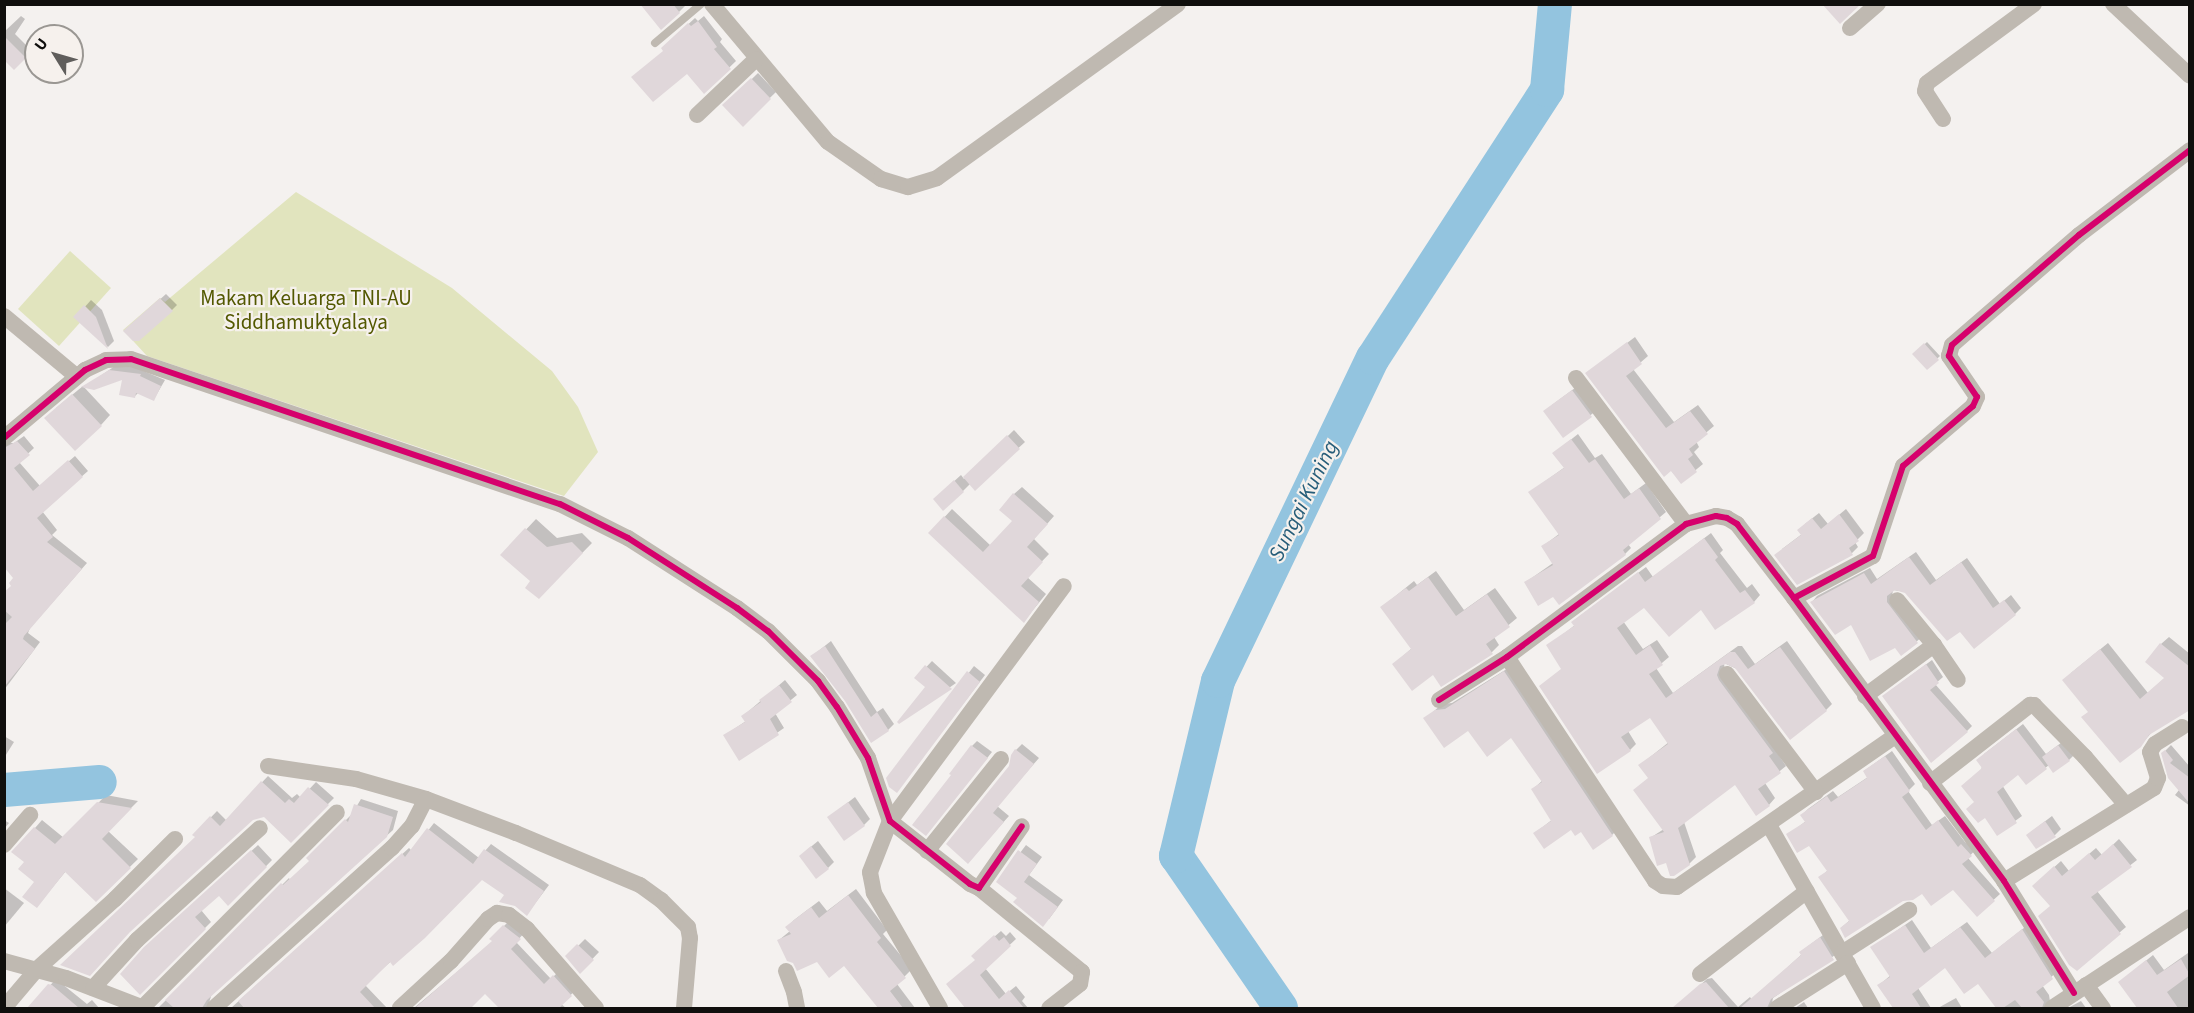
<!DOCTYPE html>
<html>
<head>
<meta charset="utf-8">
<style>
  body { margin:0 }
  #map { position:relative; width:2194px; height:1013px; overflow:hidden; background:#f4f1ef; font-family:"Source Sans 3",sans-serif }
  div>[style] { position:absolute }
  .green>* { inset:0; background:#e1e4be }
  .shadow>* { inset:0; background:#0003 }
  .river>* { height:34px; margin:-17px; padding:0 17px; transform-origin:17px; border-radius:17px; background:#93c4df }
  .building>* { inset:0; background:#e0d7da }
  .lane>* { height:8px; margin:-4px; padding:0 4px; transform-origin:4px; border-radius:4px; background:#bfb9b1 }
  .street>* { height:16px; margin:-8px; padding:0 8px; transform-origin:8px; border-radius:8px; background:#bfb9b1 }
  .cycleway>* { height:6px; margin:-3px; padding:0 3px; transform-origin:3px; border-radius:3px; background:#d6006c }
  span { translate:-50% -50%; white-space:nowrap; text-align:center; line-height:1.15; -webkit-text-stroke:4.5px #f6f1ed; paint-order:stroke }
  .park-label { font-size:21px; color:#535801 }
  .water-label { font-size:22px; color:#265d79; font-style:italic }
  .frame { position:absolute; inset:0; border:6px solid #100f0d; pointer-events:none }
  .north { position:absolute; left:24px; top:24px; width:60px; height:60px; box-sizing:border-box; background:#f6f1ed; border:2px solid #9a9793; border-radius:50%; rotate:307deg; font-size:16px; font-weight:700; line-height:24px; text-align:center; color:#100f0d }
  .north::after { content:''; display:block; margin:auto; width:21px; height:27px; background:#605e5c; clip-path:polygon(50% 0,100% 100%,50% 72%,0 100%) }
</style>
</head>
<body>
<div id="map">
  <div class="green">
    <i style="clip-path:polygon(296px 192px,452px 288px,552px 371px,578px 407px,598px 452px,564px 496px,147px 356px,123px 330px,160px 298px,165px 302px)"></i>
    <i style="clip-path:polygon(70px 251px,111px 288px,59px 346px,18px 309px)"></i>
  </div>
  <div class="shadow">
    <i style="clip-path:polygon(642px 4px,684px 4px,685px 6px,679px 12px)"></i>
    <i style="clip-path:polygon(21px 16px,25px 19px,15px 34px,31px 50px,14px 68px,4px 58px,4px 32px)"></i>
    <i style="clip-path:polygon(704px 16px,722px 39px,720px 42px,736px 61px,704px 92px,669px 42px,695px 18px,698px 21px)"></i>
    <i style="clip-path:polygon(758px 73px,776px 92px,743px 124px,725px 105px)"></i>
    <i style="clip-path:polygon(166px 294px,177px 305px,172px 310px,130px 326px)"></i>
    <i style="clip-path:polygon(91px 300px,102px 310px,114px 341px,108px 347px,76px 317px)"></i>
    <i style="clip-path:polygon(1635px 337px,1648px 356px,1633px 369px,1674px 422px,1698px 405px,1714px 426px,1696px 441px,1699px 447px,1694px 452px,1703px 464px,1681px 482px,1587px 373px)"></i>
    <i style="clip-path:polygon(1927px 342px,1940px 356px,1927px 368px,1914px 354px)"></i>
    <i style="clip-path:polygon(129px 365px,165px 380px,154px 399px,139px 392px,134px 397px,124px 378px,84px 387px,115px 366px)"></i>
    <i style="clip-path:polygon(1579px 385px,1597px 410px,1564px 436px,1552px 405px)"></i>
    <i style="clip-path:polygon(83px 386px,110px 415px,101px 425px,56px 408px)"></i>
    <i style="clip-path:polygon(1014px 430px,1025px 442px,975px 488px,971px 483px,963px 491px,941px 493px,961px 475px,964px 479px)"></i>
    <i style="clip-path:polygon(1578px 434px,1595px 458px,1602px 454px,1631px 494px,1646px 483px,1666px 512px,1628px 544px,1631px 548px,1625px 554px,1554px 595px,1526px 582px,1553px 563px,1543px 546px,1559px 534px,1530px 492px,1565px 467px,1554px 453px)"></i>
    <i style="clip-path:polygon(24px 436px,34px 448px,19px 462px,40px 486px,75px 456px,88px 471px,42px 511px,57px 530px,52px 535px,87px 563px,30px 628px,28px 633px,40px 642px,4px 690px,4px 594px,13px 586px,15px 578px,4px 565px,4px 443px,14px 443px)"></i>
    <i style="clip-path:polygon(1022px 487px,1054px 516px,1034px 539px,1049px 554px,1027px 577px,1046px 594px,1024px 621px,930px 533px,952px 509px,991px 546px,1014px 521px,1014px 494px)"></i>
    <i style="clip-path:polygon(1846px 509px,1864px 533px,1855px 542px,1858px 547px,1852px 553px,1797px 583px,1782px 549px,1802px 534px,1805px 524px,1819px 513px,1828px 524px)"></i>
    <i style="clip-path:polygon(536px 519px,557px 538px,582px 533px,592px 543px,539px 597px,532px 581px,502px 555px)"></i>
    <i style="clip-path:polygon(1711px 533px,1723px 550px,1720px 553px,1747px 588px,1752px 584px,1760px 595px,1754px 602px,1701px 608px,1645px 606px,1623px 621px,1643px 649px,1657px 640px,1669px 657px,1656px 668px,1673px 693px,1738px 646px,1742px 646px,1755px 664px,1787px 641px,1832px 704px,1826px 710px,1724px 663px,1725px 674px,1786px 766px,1765px 783px,1775px 798px,1769px 805px,1736px 783px,1684px 822px,1696px 857px,1689px 864px,1667px 861px,1650px 838px,1664px 829px,1649px 777px,1640px 765px,1669px 742px,1650px 716px,1628px 731px,1636px 744px,1630px 750px,1541px 686px,1563px 668px,1548px 646px,1575px 625px,1580px 616px,1646px 567px,1653px 577px)"></i>
    <i style="clip-path:polygon(1916px 552px,1936px 580px,1967px 558px,2000px 604px,2011px 595px,2021px 608px,2015px 614px,1960px 630px,1906px 592px,1893px 590px,1892px 596px,1923px 636px,1902px 654px,1895px 646px,1812px 602px,1817px 596px,1870px 568px,1877px 579px)"></i>
    <i style="clip-path:polygon(1436px 571px,1464px 610px,1495px 588px,1517px 618px,1494px 637px,1499px 645px,1492px 652px,1441px 684px,1433px 672px,1394px 664px,1412px 648px,1382px 607px,1414px 581px,1417px 585px)"></i>
    <i style="clip-path:polygon(2169px 637px,2190px 654px,2190px 704px,2152px 732px,2140px 746px,2089px 711px,2071px 673px,2108px 643px,2148px 693px,2166px 677px,2161px 644px)"></i>
    <i style="clip-path:polygon(831px 641px,877px 712px,883px 708px,894px 724px,888px 730px,847px 700px,812px 656px)"></i>
    <i style="clip-path:polygon(1932px 660px,1943px 677px,1935px 684px,1972px 726px,1967px 731px,1890px 691px)"></i>
    <i style="clip-path:polygon(932px 661px,956px 683px,900px 722px,927px 687px,916px 678px)"></i>
    <i style="clip-path:polygon(974px 666px,985px 675px,897px 791px,888px 778px)"></i>
    <i style="clip-path:polygon(1510px 667px,1618px 829px,1612px 835px,1571px 828px,1535px 833px,1553px 819px,1533px 789px,1543px 780px,1512px 736px,1425px 719px,1442px 704px,1452px 703px)"></i>
    <i style="clip-path:polygon(785px 680px,797px 695px,775px 713px,784px 728px,739px 759px,725px 735px,746px 721px,743px 716px)"></i>
    <i style="clip-path:polygon(2023px 724px,2046px 754px,2065px 740px,2075px 754px,2069px 760px,2049px 765px,2026px 783px,2019px 773px,2002px 785px,2022px 816px,1997px 834px,1976px 801px,1984px 754px)"></i>
    <i style="clip-path:polygon(4px 736px,14px 742px,4px 758px)"></i>
    <i style="clip-path:polygon(977px 741px,992px 752px,931px 828px,972px 746px)"></i>
    <i style="clip-path:polygon(1022px 744px,1039px 758px,997px 806px,1009px 816px,973px 856px,1016px 750px)"></i>
    <i style="clip-path:polygon(2171px 745px,2190px 767px,2190px 806px,2175px 795px,2179px 790px,2164px 752px)"></i>
    <i style="clip-path:polygon(1892px 751px,1915px 784px,1908px 791px,1932px 825px,1945px 816px,1965px 842px,1976px 849px,1968px 858px,2000px 894px,1977px 915px,1954px 888px,1922px 892px,1841px 928px,1850px 920px,1820px 878px,1828px 870px,1809px 844px,1788px 835px,1806px 821px,1802px 815px,1808px 809px,1833px 791px,1838px 797px,1868px 777px,1864px 771px)"></i>
    <i style="clip-path:polygon(268px 776px,292px 798px,297px 794px,301px 798px,316px 782px,334px 798px,291px 841px,264px 815px,196px 837px,194px 835px,217px 811px,226px 820px)"></i>
    <i style="clip-path:polygon(106px 795px,138px 801px,108px 831px,138px 859px,96px 900px,66px 871px,37px 906px,36px 882px,26px 862px,35px 828px,42px 820px,64px 838px)"></i>
    <i style="clip-path:polygon(855px 797px,870px 819px,864px 825px,829px 817px)"></i>
    <i style="clip-path:polygon(361px 799px,398px 811px,393px 830px,212px 993px,209px 1003px,212px 1008px,158px 1008px,289px 878px,290px 880px,311px 860px,308px 858px,352px 814px)"></i>
    <i style="clip-path:polygon(2052px 816px,2061px 829px,2055px 835px,2027px 835px)"></i>
    <i style="clip-path:polygon(4px 820px,9px 823px,4px 829px)"></i>
    <i style="clip-path:polygon(434px 823px,479px 858px,491px 844px,549px 885px,527px 914px,506px 894px,482px 878px,365px 985px,387px 1008px,231px 1008px,409px 848px,412px 851px)"></i>
    <i style="clip-path:polygon(2119px 839px,2137px 860px,2097px 891px,2126px 927px,2077px 969px,2040px 880px,2061px 861px,2069px 871px,2096px 848px,2102px 855px)"></i>
    <i style="clip-path:polygon(818px 841px,834px 862px,828px 868px,807px 850px)"></i>
    <i style="clip-path:polygon(258px 845px,272px 860px,229px 904px,219px 894px,201px 910px,211px 922px,163px 970px,153px 941px)"></i>
    <i style="clip-path:polygon(1026px 845px,1042px 857px,1029px 875px,1063px 900px,1049px 919px,998px 882px)"></i>
    <i style="clip-path:polygon(4px 888px,24px 903px,4px 927px)"></i>
    <i style="clip-path:polygon(856px 889px,887px 930px,883px 934px,912px 969px,897px 984px,915px 1008px,880px 1008px,845px 964px,817px 960px,779px 940px,790px 931px,787px 927px,794px 920px,819px 901px,827px 911px)"></i>
    <i style="clip-path:polygon(510px 920px,526px 931px,516px 942px,551px 979px,560px 970px,577px 989px,561px 1004px,566px 1008px,501px 1008px,485px 992px,468px 1008px,414px 1008px,494px 941px,491px 939px)"></i>
    <i style="clip-path:polygon(1912px 920px,1931px 948px,1967px 922px,1992px 953px,2029px 924px,2058px 971px,2042px 985px,2049px 995px,2051px 1008px,1998px 1008px,1978px 982px,1946px 966px,1918px 988px,1931px 1008px,1894px 1008px,1879px 985px,1891px 975px,1872px 948px)"></i>
    <i style="clip-path:polygon(1001px 931px,1006px 936px,1010px 932px,1016px 939px,985px 968px,1006px 994px,1016px 986px,1025px 997px,1022px 1001px,1028px 1008px,982px 1008px,973px 998px,979px 950px)"></i>
    <i style="clip-path:polygon(1827px 932px,1838px 953px,1773px 998px,1772px 1003px,1775px 1008px,1760px 1008px,1758px 1006px,1756px 1008px,1682px 1008px,1678px 1005px,1707px 979px,1712px 978px,1738px 1007px,1750px 997px,1752px 1000px,1802px 954px,1807px 947px)"></i>
    <i style="clip-path:polygon(585px 939px,599px 952px,580px 972px,567px 957px)"></i>
    <i style="clip-path:polygon(2188px 953px,2190px 1008px,2153px 1008px,2127px 976px,2153px 955px,2164px 970px)"></i>
    <i style="clip-path:polygon(56px 979px,87px 1004px,92px 1000px,99px 1008px,29px 1008px)"></i>
    <i style="clip-path:polygon(1956px 998px,1962px 1008px,1938px 1008px)"></i>
    <i style="clip-path:polygon(2081px 1001px,2086px 1008px,2068px 1008px)"></i>
    <i style="clip-path:polygon(1804px 1002px,1808px 1008px,1795px 1008px)"></i>
  </div>
  <div class="river">
    <i style="left:4px;top:790px;width:96px;rotate:-4.8deg"></i>
    <i style="left:1281px;top:1008px;width:185px;rotate:-124.6deg"></i>
    <i style="left:1176px;top:856px;width:180px;rotate:-76.5deg"></i>
    <i style="left:1218px;top:681px;width:358px;rotate:-64.4deg"></i>
    <i style="left:1373px;top:358px;width:320px;rotate:-57deg"></i>
    <i style="left:1547px;top:90px;width:86px;rotate:-84.7deg"></i>
  </div>
  <div class="building">
    <i style="clip-path:polygon(640px 4px,673px 4px,680px 13px,661px 30px)"></i>
    <i style="clip-path:polygon(1822px 4px,1861px 4px,1840px 24px)"></i>
    <i style="clip-path:polygon(698px 21px,717px 47px,714px 49px,731px 69px,704px 94px,687px 74px,653px 102px,631px 77px,663px 51px,661px 48px,688px 23px,691px 26px)"></i>
    <i style="clip-path:polygon(4px 36px,26px 58px,14px 70px,4px 60px)"></i>
    <i style="clip-path:polygon(751px 78px,771px 99px,743px 127px,722px 105px)"></i>
    <i style="clip-path:polygon(160px 298px,173px 311px,139px 341px,133px 341px,123px 331px)"></i>
    <i style="clip-path:polygon(84px 305px,96px 317px,108px 349px,73px 317px)"></i>
    <i style="clip-path:polygon(1627px 342px,1642px 364px,1626px 376px,1666px 428px,1690px 411px,1708px 434px,1689px 449px,1693px 455px,1688px 459px,1697px 472px,1681px 484px,1671px 471px,1664px 477px,1585px 373px)"></i>
    <i style="clip-path:polygon(1924px 343px,1939px 360px,1927px 370px,1912px 354px)"></i>
    <i style="clip-path:polygon(109px 370px,141px 374px,140px 376px,161px 386px,154px 401px,136px 393px,135px 398px,119px 395px,122px 380px,94px 390px,81px 387px)"></i>
    <i style="clip-path:polygon(1572px 390px,1592px 417px,1563px 438px,1543px 411px)"></i>
    <i style="clip-path:polygon(72px 394px,102px 426px,75px 451px,44px 418px)"></i>
    <i style="clip-path:polygon(1007px 435px,1020px 449px,975px 491px,963px 477px)"></i>
    <i style="clip-path:polygon(1571px 439px,1589px 463px,1595px 459px,1624px 499px,1639px 488px,1661px 519px,1623px 550px,1626px 555px,1559px 605px,1553px 597px,1538px 606px,1524px 582px,1553px 565px,1541px 546px,1559px 535px,1528px 492px,1564px 468px,1552px 453px)"></i>
    <i style="clip-path:polygon(17px 441px,30px 455px,14px 468px,33px 491px,68px 460px,83px 477px,37px 518px,53px 537px,47px 542px,82px 569px,24px 636px,23px 639px,35px 649px,4px 687px,4px 625px,12px 617px,4px 610px,4px 592px,11px 586px,9px 583px,13px 578px,4px 567px,4px 448px)"></i>
    <i style="clip-path:polygon(954px 480px,964px 492px,943px 511px,933px 499px)"></i>
    <i style="clip-path:polygon(1013px 493px,1048px 524px,1027px 547px,1043px 562px,1021px 586px,1039px 602px,1024px 623px,928px 533px,944px 516px,983px 552px,1012px 521px,999px 510px)"></i>
    <i style="clip-path:polygon(1839px 514px,1859px 541px,1849px 548px,1853px 555px,1797px 585px,1774px 555px,1801px 535px,1797px 530px,1812px 518px,1821px 529px)"></i>
    <i style="clip-path:polygon(525px 528px,547px 547px,572px 542px,583px 553px,539px 599px,525px 588px,530px 581px,500px 555px)"></i>
    <i style="clip-path:polygon(1704px 538px,1718px 557px,1715px 560px,1740px 593px,1745px 590px,1755px 603px,1715px 630px,1701px 610px,1669px 637px,1644px 608px,1617px 628px,1636px 655px,1650px 645px,1663px 665px,1649px 674px,1666px 698px,1730px 652px,1735px 652px,1748px 669px,1780px 647px,1827px 711px,1790px 740px,1735px 668px,1726px 664px,1720px 666px,1717px 675px,1719px 680px,1773px 753px,1769px 756px,1781px 773px,1758px 789px,1770px 806px,1756px 816px,1735px 785px,1678px 828px,1690px 865px,1674px 876px,1670px 876px,1666px 863px,1657px 866px,1649px 837px,1664px 832px,1633px 790px,1648px 778px,1638px 765px,1668px 744px,1650px 718px,1621px 737px,1631px 751px,1597px 774px,1539px 686px,1561px 669px,1546px 645px,1574px 626px,1571px 622px,1638px 572px,1645px 582px)"></i>
    <i style="clip-path:polygon(1909px 557px,1930px 585px,1961px 562px,1993px 608px,2004px 600px,2016px 615px,1974px 649px,1960px 632px,1947px 641px,1905px 593px,1895px 590px,1887px 596px,1887px 602px,1918px 643px,1901px 656px,1895px 648px,1870px 661px,1851px 625px,1835px 635px,1810px 602px,1864px 573px,1871px 584px)"></i>
    <i style="clip-path:polygon(1428px 577px,1456px 616px,1487px 594px,1510px 627px,1486px 644px,1493px 654px,1441px 687px,1433px 675px,1412px 691px,1392px 664px,1411px 649px,1380px 607px,1406px 588px,1409px 591px)"></i>
    <i style="clip-path:polygon(2160px 643px,2190px 667px,2190px 710px,2149px 735px,2141px 747px,2120px 763px,2081px 717px,2088px 712px,2062px 680px,2100px 649px,2140px 699px,2164px 678px,2145px 662px)"></i>
    <i style="clip-path:polygon(825px 646px,871px 717px,877px 712px,889px 731px,871px 743px,845px 701px,810px 656px)"></i>
    <i style="clip-path:polygon(1926px 664px,1939px 683px,1930px 690px,1968px 732px,1931px 763px,1882px 696px)"></i>
    <i style="clip-path:polygon(925px 665px,952px 689px,899px 724px,897px 722px,925px 687px,914px 678px)"></i>
    <i style="clip-path:polygon(967px 671px,980px 682px,897px 793px,889px 787px,886px 778px)"></i>
    <i style="clip-path:polygon(1504px 671px,1613px 836px,1593px 850px,1581px 832px,1575px 836px,1571px 830px,1544px 849px,1533px 833px,1551px 821px,1531px 789px,1542px 782px,1511px 738px,1487px 757px,1468px 731px,1444px 748px,1423px 718px,1435px 710px,1445px 709px)"></i>
    <i style="clip-path:polygon(779px 685px,792px 702px,770px 719px,779px 735px,739px 761px,723px 735px,745px 722px,741px 716px,761px 702px,759px 700px)"></i>
    <i style="clip-path:polygon(2016px 729px,2047px 769px,2026px 785px,2018px 775px,1997px 792px,2017px 823px,1997px 836px,1985px 818px,1978px 823px,1966px 809px,1974px 802px,1961px 786px,1982px 768px,1976px 760px)"></i>
    <i style="clip-path:polygon(971px 745px,988px 758px,926px 836px,912px 825px,951px 775px,949px 774px)"></i>
    <i style="clip-path:polygon(2058px 745px,2070px 761px,2053px 773px,2042px 757px)"></i>
    <i style="clip-path:polygon(1015px 749px,1034px 764px,993px 813px,1004px 822px,968px 864px,946px 844px,1009px 766px,1011px 755px)"></i>
    <i style="clip-path:polygon(2165px 750px,2173px 760px,2170px 763px,2190px 778px,2190px 804px,2168px 778px,2161px 753px)"></i>
    <i style="clip-path:polygon(1885px 756px,1910px 791px,1902px 797px,1926px 830px,1938px 820px,1958px 847px,1961px 844px,1972px 856px,1962px 864px,1995px 901px,1977px 917px,1953px 890px,1931px 906px,1922px 894px,1913px 900px,1903px 901px,1845px 938px,1840px 928px,1849px 921px,1818px 877px,1827px 871px,1809px 846px,1797px 853px,1786px 834px,1805px 822px,1800px 815px,1827px 796px,1831px 802px,1867px 778px,1863px 771px)"></i>
    <i style="clip-path:polygon(261px 781px,285px 803px,289px 799px,294px 803px,308px 787px,329px 805px,291px 843px,264px 817px,253px 820px,130px 932px,90px 976px,60px 965px,195px 837px,192px 835px,210px 816px,220px 826px)"></i>
    <i style="clip-path:polygon(97px 802px,132px 808px,102px 839px,131px 868px,96px 902px,65px 872px,37px 908px,22px 897px,34px 882px,18px 869px,24px 862px,11px 852px,34px 827px,55px 844px)"></i>
    <i style="clip-path:polygon(848px 802px,865px 826px,844px 841px,827px 817px)"></i>
    <i style="clip-path:polygon(354px 804px,393px 817px,387px 837px,207px 1000px,202px 1008px,174px 1008px,165px 1000px,281px 883px,283px 885px,309px 861px,306px 858px,345px 819px,348px 822px)"></i>
    <i style="clip-path:polygon(2045px 821px,2056px 837px,2036px 849px,2026px 835px)"></i>
    <i style="clip-path:polygon(427px 828px,473px 864px,484px 849px,544px 891px,527px 916px,515px 906px,499px 902px,504px 895px,482px 880px,425px 938px,393px 966px,390px 962px,360px 992px,375px 1008px,244px 1008px,238px 1001px,402px 853px,405px 857px)"></i>
    <i style="clip-path:polygon(2113px 844px,2132px 867px,2091px 897px,2121px 934px,2077px 971px,2069px 965px,2038px 916px,2050px 906px,2032px 886px,2054px 866px,2062px 876px,2089px 853px,2095px 860px)"></i>
    <i style="clip-path:polygon(811px 846px,829px 869px,816px 879px,799px 856px)"></i>
    <i style="clip-path:polygon(251px 850px,267px 867px,228px 906px,219px 896px,195px 917px,206px 929px,140px 995px,120px 974px,144px 947px)"></i>
    <i style="clip-path:polygon(1018px 850px,1037px 864px,1024px 882px,1058px 907px,1043px 927px,1013px 902px,1017px 898px,996px 882px)"></i>
    <i style="clip-path:polygon(848px 895px,881px 938px,877px 942px,906px 978px,890px 991px,903px 1008px,878px 1008px,844px 966px,829px 978px,817px 962px,797px 971px,793px 963px,787px 961px,777px 940px,791px 934px,785px 927px,811px 907px,819px 918px)"></i>
    <i style="clip-path:polygon(503px 925px,521px 939px,511px 949px,544px 984px,553px 975px,572px 996px,559px 1008px,499px 1008px,485px 994px,471px 1008px,415px 1008px,492px 941px,489px 939px)"></i>
    <i style="clip-path:polygon(1905px 925px,1924px 953px,1960px 927px,1985px 958px,2022px 929px,2053px 979px,2036px 992px,2044px 1002px,2042px 1008px,2022px 1008px,2015px 1000px,2003px 1008px,1996px 1008px,1978px 984px,1964px 994px,1945px 968px,1912px 994px,1921px 1008px,1893px 1008px,1877px 985px,1890px 977px,1870px 947px)"></i>
    <i style="clip-path:polygon(994px 935px,999px 941px,1004px 937px,1011px 946px,980px 975px,999px 999px,1009px 990px,1024px 1008px,965px 1008px,946px 984px,975px 960px,971px 956px)"></i>
    <i style="clip-path:polygon(1820px 937px,1834px 960px,1771px 999px,1767px 1008px,1740px 1008px,1801px 955px,1799px 952px)"></i>
    <i style="clip-path:polygon(577px 944px,594px 960px,580px 974px,565px 956px)"></i>
    <i style="clip-path:polygon(2181px 959px,2190px 975px,2167px 992px,2178px 1008px,2137px 1008px,2118px 982px,2146px 960px,2157px 975px)"></i>
    <i style="clip-path:polygon(1706px 982px,1729px 1008px,1672px 1008px,1700px 984px)"></i>
    <i style="clip-path:polygon(48px 984px,52px 985px,79px 1008px,27px 1008px)"></i>
  </div>
  <div class="lane">
    <i style="left:655px;top:43px;width:60px;rotate:-40.3deg"></i>
  </div>
  <div class="street">
    <i style="left:712px;top:4px;width:180px;rotate:50deg"></i>
    <i style="left:828px;top:142px;width:65px;rotate:34.9deg"></i>
    <i style="left:881px;top:179px;width:28px;rotate:17deg"></i>
    <i style="left:908px;top:187px;width:30px;rotate:-17deg"></i>
    <i style="left:937px;top:178px;width:297px;rotate:-35.8deg"></i>
    <i style="left:2113px;top:4px;width:105px;rotate:43.1deg"></i>
    <i style="left:1850px;top:28px;width:37px;rotate:-41deg"></i>
    <i style="left:697px;top:115px;width:81px;rotate:-43.5deg"></i>
    <i style="left:1943px;top:119px;width:33px;rotate:-123deg"></i>
    <i style="left:1925px;top:91px;width:8px;rotate:-76deg"></i>
    <i style="left:1927px;top:83px;width:133px;rotate:-36.4deg"></i>
    <i style="left:4px;top:316px;width:94px;rotate:39.8deg"></i>
    <i style="left:1576px;top:378px;width:183px;rotate:53deg"></i>
    <i style="left:4px;top:438px;width:106px;rotate:-40deg"></i>
    <i style="left:85px;top:370px;width:23px;rotate:-25deg"></i>
    <i style="left:106px;top:360px;width:25px;rotate:-2deg"></i>
    <i style="left:131px;top:359px;width:453px;rotate:18.7deg"></i>
    <i style="left:560px;top:504px;width:76px;rotate:26.6deg"></i>
    <i style="left:628px;top:538px;width:130px;rotate:32.7deg"></i>
    <i style="left:737px;top:608px;width:39px;rotate:37deg"></i>
    <i style="left:768px;top:631px;width:71px;rotate:45deg"></i>
    <i style="left:818px;top:681px;width:32px;rotate:54deg"></i>
    <i style="left:837px;top:707px;width:60px;rotate:58.7deg"></i>
    <i style="left:868px;top:758px;width:67px;rotate:70.8deg"></i>
    <i style="left:890px;top:821px;width:102px;rotate:38.2deg"></i>
    <i style="left:970px;top:884px;width:10px;rotate:24deg"></i>
    <i style="left:979px;top:888px;width:75px;rotate:-55.3deg"></i>
    <i style="left:1794px;top:598px;width:89px;rotate:-28deg"></i>
    <i style="left:1873px;top:556px;width:95px;rotate:-71.6deg"></i>
    <i style="left:1903px;top:466px;width:92px;rotate:-40.6deg"></i>
    <i style="left:1973px;top:406px;width:10px;rotate:-66deg"></i>
    <i style="left:1977px;top:397px;width:50px;rotate:-124.3deg"></i>
    <i style="left:1949px;top:356px;width:11px;rotate:-75deg"></i>
    <i style="left:1952px;top:345px;width:168px;rotate:-40.9deg"></i>
    <i style="left:2079px;top:235px;width:140px;rotate:-37.4deg"></i>
    <i style="left:1934px;top:645px;width:42px;rotate:55.6deg"></i>
    <i style="left:1507px;top:657px;width:268px;rotate:56.5deg"></i>
    <i style="left:1655px;top:881px;width:9px;rotate:32deg"></i>
    <i style="left:1663px;top:886px;width:14px;rotate:4deg"></i>
    <i style="left:1677px;top:887px;width:265px;rotate:-34.7deg"></i>
    <i style="left:1727px;top:674px;width:148px;rotate:53deg"></i>
    <i style="left:1865px;top:696px;width:86px;rotate:-36.5deg"></i>
    <i style="left:1934px;top:645px;width:58px;rotate:-129.4deg"></i>
    <i style="left:1439px;top:700px;width:80px;rotate:-32.3deg"></i>
    <i style="left:1507px;top:657px;width:223px;rotate:-36.6deg"></i>
    <i style="left:1686px;top:524px;width:31px;rotate:-15deg"></i>
    <i style="left:1716px;top:516px;width:11px;rotate:10deg"></i>
    <i style="left:1727px;top:518px;width:12px;rotate:31deg"></i>
    <i style="left:1737px;top:524px;width:93px;rotate:52.4deg"></i>
    <i style="left:1794px;top:598px;width:352px;rotate:53.4deg"></i>
    <i style="left:2004px;top:881px;width:132px;rotate:58deg"></i>
    <i style="left:268px;top:766px;width:89px;rotate:8.4deg"></i>
    <i style="left:356px;top:779px;width:73px;rotate:15.9deg"></i>
    <i style="left:426px;top:799px;width:96px;rotate:20.7deg"></i>
    <i style="left:516px;top:833px;width:134px;rotate:22.8deg"></i>
    <i style="left:640px;top:885px;width:26px;rotate:36deg"></i>
    <i style="left:661px;top:900px;width:38px;rotate:45deg"></i>
    <i style="left:688px;top:927px;width:11px;rotate:80deg"></i>
    <i style="left:690px;top:938px;width:70px;rotate:94.9deg"></i>
    <i style="left:1930px;top:783px;width:127px;rotate:-38deg"></i>
    <i style="left:2030px;top:705px;width:4px"></i>
    <i style="left:2034px;top:705px;width:73px;rotate:45.6deg"></i>
    <i style="left:2085px;top:757px;width:63px;rotate:49.5deg"></i>
    <i style="left:1769px;top:825px;width:210px;rotate:60.4deg"></i>
    <i style="left:4px;top:845px;width:40px;rotate:-49deg"></i>
    <i style="left:927px;top:851px;width:118px;rotate:-51.2deg"></i>
    <i style="left:2004px;top:881px;width:176px;rotate:-31.8deg"></i>
    <i style="left:2154px;top:788px;width:11px;rotate:-68deg"></i>
    <i style="left:2158px;top:778px;width:27px;rotate:-107deg"></i>
    <i style="left:2150px;top:752px;width:9px;rotate:-58deg"></i>
    <i style="left:2155px;top:744px;width:32px;rotate:-32deg"></i>
    <i style="left:979px;top:888px;width:133px;rotate:39.2deg"></i>
    <i style="left:1082px;top:972px;width:12px;rotate:99deg"></i>
    <i style="left:1080px;top:984px;width:39px;rotate:142deg"></i>
    <i style="left:1842px;top:953px;width:80px;rotate:-32.7deg"></i>
    <i style="left:4px;top:961px;width:64px;rotate:15.3deg"></i>
    <i style="left:66px;top:978px;width:84px;rotate:21deg"></i>
    <i style="left:786px;top:971px;width:22px;rotate:69deg"></i>
    <i style="left:794px;top:992px;width:16px;rotate:79deg"></i>
    <i style="left:1700px;top:974px;width:135px;rotate:-37.8deg"></i>
    <i style="left:2086px;top:985px;width:29px;rotate:54deg"></i>
    <i style="left:93px;top:988px;width:65px;rotate:-47.5deg"></i>
    <i style="left:137px;top:940px;width:166px;rotate:-42.3deg"></i>
    <i style="left:4px;top:1008px;width:51px;rotate:-49.8deg"></i>
    <i style="left:37px;top:969px;width:105px;rotate:-41.9deg"></i>
    <i style="left:115px;top:899px;width:85px;rotate:-45deg"></i>
    <i style="left:142px;top:1008px;width:276px;rotate:-45.1deg"></i>
    <i style="left:214px;top:1008px;width:239px;rotate:-42deg"></i>
    <i style="left:392px;top:848px;width:30px;rotate:-48deg"></i>
    <i style="left:412px;top:826px;width:30px;rotate:-63deg"></i>
    <i style="left:400px;top:1008px;width:69px;rotate:-42.7deg"></i>
    <i style="left:451px;top:961px;width:56px;rotate:-48.6deg"></i>
    <i style="left:488px;top:919px;width:11px;rotate:-34deg"></i>
    <i style="left:497px;top:913px;width:12px;rotate:9deg"></i>
    <i style="left:509px;top:915px;width:23px;rotate:38deg"></i>
    <i style="left:527px;top:929px;width:105px;rotate:48.9deg"></i>
    <i style="left:940px;top:1008px;width:133px;rotate:-119.9deg"></i>
    <i style="left:874px;top:893px;width:21px;rotate:-101deg"></i>
    <i style="left:870px;top:872px;width:55px;rotate:-68.6deg"></i>
    <i style="left:890px;top:821px;width:292px;rotate:-53.5deg"></i>
    <i style="left:1777px;top:1008px;width:84px;rotate:-32.4deg"></i>
    <i style="left:2052px;top:1008px;width:165px;rotate:-33.4deg"></i>
  </div>
  <div class="cycleway">
    <i style="left:4px;top:438px;width:106px;rotate:-40deg"></i>
    <i style="left:85px;top:370px;width:23px;rotate:-25deg"></i>
    <i style="left:106px;top:360px;width:25px;rotate:-2deg"></i>
    <i style="left:131px;top:359px;width:453px;rotate:18.7deg"></i>
    <i style="left:560px;top:504px;width:76px;rotate:26.6deg"></i>
    <i style="left:628px;top:538px;width:130px;rotate:32.7deg"></i>
    <i style="left:737px;top:608px;width:39px;rotate:37deg"></i>
    <i style="left:768px;top:631px;width:71px;rotate:45deg"></i>
    <i style="left:818px;top:681px;width:32px;rotate:54deg"></i>
    <i style="left:837px;top:707px;width:60px;rotate:58.7deg"></i>
    <i style="left:868px;top:758px;width:67px;rotate:70.8deg"></i>
    <i style="left:890px;top:821px;width:102px;rotate:38.2deg"></i>
    <i style="left:970px;top:884px;width:10px;rotate:24deg"></i>
    <i style="left:979px;top:888px;width:75px;rotate:-55.3deg"></i>
    <i style="left:1794px;top:598px;width:89px;rotate:-28deg"></i>
    <i style="left:1873px;top:556px;width:95px;rotate:-71.6deg"></i>
    <i style="left:1903px;top:466px;width:92px;rotate:-40.6deg"></i>
    <i style="left:1973px;top:406px;width:10px;rotate:-66deg"></i>
    <i style="left:1977px;top:397px;width:50px;rotate:-124.3deg"></i>
    <i style="left:1949px;top:356px;width:11px;rotate:-75deg"></i>
    <i style="left:1952px;top:345px;width:168px;rotate:-40.9deg"></i>
    <i style="left:2079px;top:235px;width:140px;rotate:-37.4deg"></i>
    <i style="left:1439px;top:700px;width:80px;rotate:-32.3deg"></i>
    <i style="left:1507px;top:657px;width:223px;rotate:-36.6deg"></i>
    <i style="left:1686px;top:524px;width:31px;rotate:-15deg"></i>
    <i style="left:1716px;top:516px;width:11px;rotate:10deg"></i>
    <i style="left:1727px;top:518px;width:12px;rotate:31deg"></i>
    <i style="left:1737px;top:524px;width:93px;rotate:52.4deg"></i>
    <i style="left:1794px;top:598px;width:352px;rotate:53.4deg"></i>
    <i style="left:2004px;top:881px;width:132px;rotate:58deg"></i>
  </div>
  <div class="park-label">
    <span style="left:306px;top:310px">Makam Keluarga TNI-AU<br>Siddhamuktyalaya</span>
  </div>
  <div class="water-label">
    <span style="left:1304px;top:501px;rotate:-64deg">Sungai Kuning</span>
  </div>
  <div class="frame"></div>
  <div class="north">U</div>
</div>
</body>
</html>
